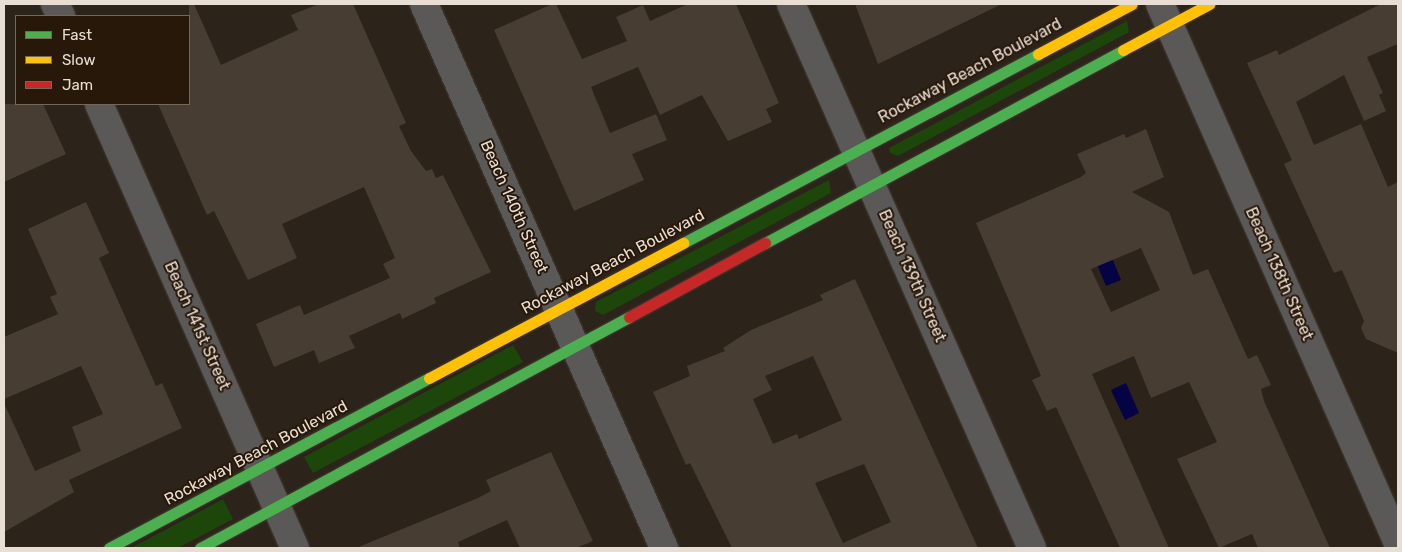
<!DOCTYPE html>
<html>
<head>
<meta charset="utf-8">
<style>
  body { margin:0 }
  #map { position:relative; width:1402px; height:552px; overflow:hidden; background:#2c231a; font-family:Rubik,sans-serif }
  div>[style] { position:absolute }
  .green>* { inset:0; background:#1d460a }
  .water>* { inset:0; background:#040345 }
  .building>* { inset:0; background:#483d32 }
  .roads { filter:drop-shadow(0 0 1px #453d36) drop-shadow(0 0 1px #453d36) }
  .street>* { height:28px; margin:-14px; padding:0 14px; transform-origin:14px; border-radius:14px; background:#5b5858 }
  .fast>* { height:11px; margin:-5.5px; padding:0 5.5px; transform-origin:5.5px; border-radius:5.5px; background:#4caf50 }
  .slow>* { height:11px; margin:-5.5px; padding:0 5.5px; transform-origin:5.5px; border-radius:5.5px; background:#ffc107 }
  .jam>* { height:11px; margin:-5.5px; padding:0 5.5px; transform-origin:5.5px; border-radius:5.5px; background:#c62828 }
  span { translate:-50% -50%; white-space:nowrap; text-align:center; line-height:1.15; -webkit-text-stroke:4px #281809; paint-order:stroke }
  .street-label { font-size:16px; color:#e9ded4 }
  .frame { position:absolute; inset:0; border:5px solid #e9ded4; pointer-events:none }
  .legend { position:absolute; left:15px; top:15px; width:175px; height:90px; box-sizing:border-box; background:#281809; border:1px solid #75675a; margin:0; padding:6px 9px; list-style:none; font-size:15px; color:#e9ded4 }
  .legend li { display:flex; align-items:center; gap:10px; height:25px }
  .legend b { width:25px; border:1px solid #75675a }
</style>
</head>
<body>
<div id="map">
  <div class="green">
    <i style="clip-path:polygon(1127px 21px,1129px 32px,898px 156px,890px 153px,889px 148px)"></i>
    <i style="clip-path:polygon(829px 180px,831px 193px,603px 315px,595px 311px,596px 302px)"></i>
    <i style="clip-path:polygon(513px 345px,523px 362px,313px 473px,304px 457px)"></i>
    <i style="clip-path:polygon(223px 499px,233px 519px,178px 548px,131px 548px)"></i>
  </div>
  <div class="water">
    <i style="clip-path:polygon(1094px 257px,1112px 258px,1121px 280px,1106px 286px)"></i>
    <i style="clip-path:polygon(1126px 383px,1139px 413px,1125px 420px,1111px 390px)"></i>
  </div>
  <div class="building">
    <i style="clip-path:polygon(189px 4px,194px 4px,221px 65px,298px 30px,291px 15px,319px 4px,353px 4px,406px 123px,399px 126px,411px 151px,426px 171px,432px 169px,436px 178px,443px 175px,491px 272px,434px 298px,436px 303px,402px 319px,400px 313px,349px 336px,355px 348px,319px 363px,314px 350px,274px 367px,256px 324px,300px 305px,304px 315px,390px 278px,383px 264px,395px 258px,364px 187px,282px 224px,297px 258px,248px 280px,214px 211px,207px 215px,158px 104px,189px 104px)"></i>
    <i style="clip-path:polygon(552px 4px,556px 4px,582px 59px,627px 41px,616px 17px,643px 5px,650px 21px,688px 4px,736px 4px,779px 103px,766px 109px,772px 122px,728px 141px,702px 95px,660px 115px,638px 67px,591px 87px,610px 133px,656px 114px,667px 140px,632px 154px,644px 180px,574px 211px,494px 30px)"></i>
    <i style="clip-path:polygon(855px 4px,1002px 4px,878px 64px)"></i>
    <i style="clip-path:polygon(1381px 4px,1398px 4px,1398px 44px,1367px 57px,1383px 93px,1379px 95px,1386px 111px,1364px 121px,1344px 75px,1296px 102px,1314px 145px,1361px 124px,1388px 187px,1398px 182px,1398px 353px,1366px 339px,1361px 328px,1364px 321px,1342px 270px,1334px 273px,1284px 164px,1292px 160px,1247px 63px,1277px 50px,1279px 55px)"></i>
    <i style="clip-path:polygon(4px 104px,43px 104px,66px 154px,4px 182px)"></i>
    <i style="clip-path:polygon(evenodd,1146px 129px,1164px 177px,1132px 192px,1169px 212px,1193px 275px,1208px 269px,1248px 359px,1257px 355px,1271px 385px,1261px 389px,1264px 401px,1330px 548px,1258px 548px,1252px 534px,1219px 548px,1177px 459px,1217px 442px,1189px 382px,1151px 398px,1134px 356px,1092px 374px,1169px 548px,1120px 548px,1056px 407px,1047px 411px,1032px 380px,1041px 376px,976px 223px,1081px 177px,1086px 173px,1077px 154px,1124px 134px,1126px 138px,1146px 129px,1141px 248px,1160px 290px,1111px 312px,1091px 269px,1141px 248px)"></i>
    <i style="clip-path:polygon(86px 202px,109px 253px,99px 258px,156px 386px,162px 383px,182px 428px,69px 480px,74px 492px,4px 532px,4px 403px,35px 471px,81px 451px,72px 427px,103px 414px,81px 366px,4px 399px,4px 337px,58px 314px,50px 297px,57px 294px,28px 229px)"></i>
    <i style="clip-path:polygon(evenodd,855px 279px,978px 548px,732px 548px,690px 463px,686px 465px,653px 392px,690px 376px,687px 366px,725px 351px,723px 348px,751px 330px,823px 300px,820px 295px,855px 279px,813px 356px,842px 420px,799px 439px,797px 434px,773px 444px,753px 399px,772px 390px,765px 376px,813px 356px,855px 279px,864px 464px,891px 522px,843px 543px,815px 483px,864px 464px)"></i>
    <i style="clip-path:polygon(551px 452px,593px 541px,576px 548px,520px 548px,507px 520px,458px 542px,460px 548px,356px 548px,478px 498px,491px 491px,486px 480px)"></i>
  </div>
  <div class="roads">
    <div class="street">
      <i style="left:55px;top:4px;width:13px;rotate:63deg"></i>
      <i style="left:424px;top:4px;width:595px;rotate:66.19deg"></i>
      <i style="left:791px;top:4px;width:595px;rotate:66.11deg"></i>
      <i style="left:1160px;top:4px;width:589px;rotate:66.18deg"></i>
      <i style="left:99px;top:104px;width:485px;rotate:66.2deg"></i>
    </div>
    <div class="fast">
      <i style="left:683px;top:243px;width:402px;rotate:-28deg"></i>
      <i style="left:765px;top:243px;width:407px;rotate:-28.3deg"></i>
      <i style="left:109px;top:548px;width:362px;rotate:-28deg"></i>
      <i style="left:200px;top:548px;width:487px;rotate:-28.3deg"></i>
    </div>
    <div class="slow">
      <i style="left:1123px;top:50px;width:98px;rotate:-28.1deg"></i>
      <i style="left:1038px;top:54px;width:106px;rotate:-28deg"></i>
      <i style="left:429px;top:378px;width:288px;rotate:-28deg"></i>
    </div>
    <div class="jam">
      <i style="left:629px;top:317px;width:155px;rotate:-28.6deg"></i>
    </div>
  </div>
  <div class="street-label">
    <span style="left:970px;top:71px;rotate:-28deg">Rockaway Beach Boulevard</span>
    <span style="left:514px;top:207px;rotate:66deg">Beach 140th Street</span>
    <span style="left:613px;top:262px;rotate:-28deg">Rockaway Beach Boulevard</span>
    <span style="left:1279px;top:274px;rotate:66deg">Beach 138th Street</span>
    <span style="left:912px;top:276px;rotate:66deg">Beach 139th Street</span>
    <span style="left:197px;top:326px;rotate:66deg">Beach 141st Street</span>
    <span style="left:256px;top:453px;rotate:-28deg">Rockaway Beach Boulevard</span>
  </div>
  <div class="frame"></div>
  <ul class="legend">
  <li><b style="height:6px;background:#4caf50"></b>Fast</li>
  <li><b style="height:6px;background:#ffc107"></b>Slow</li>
  <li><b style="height:6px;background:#c62828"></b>Jam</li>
  </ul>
</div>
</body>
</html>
